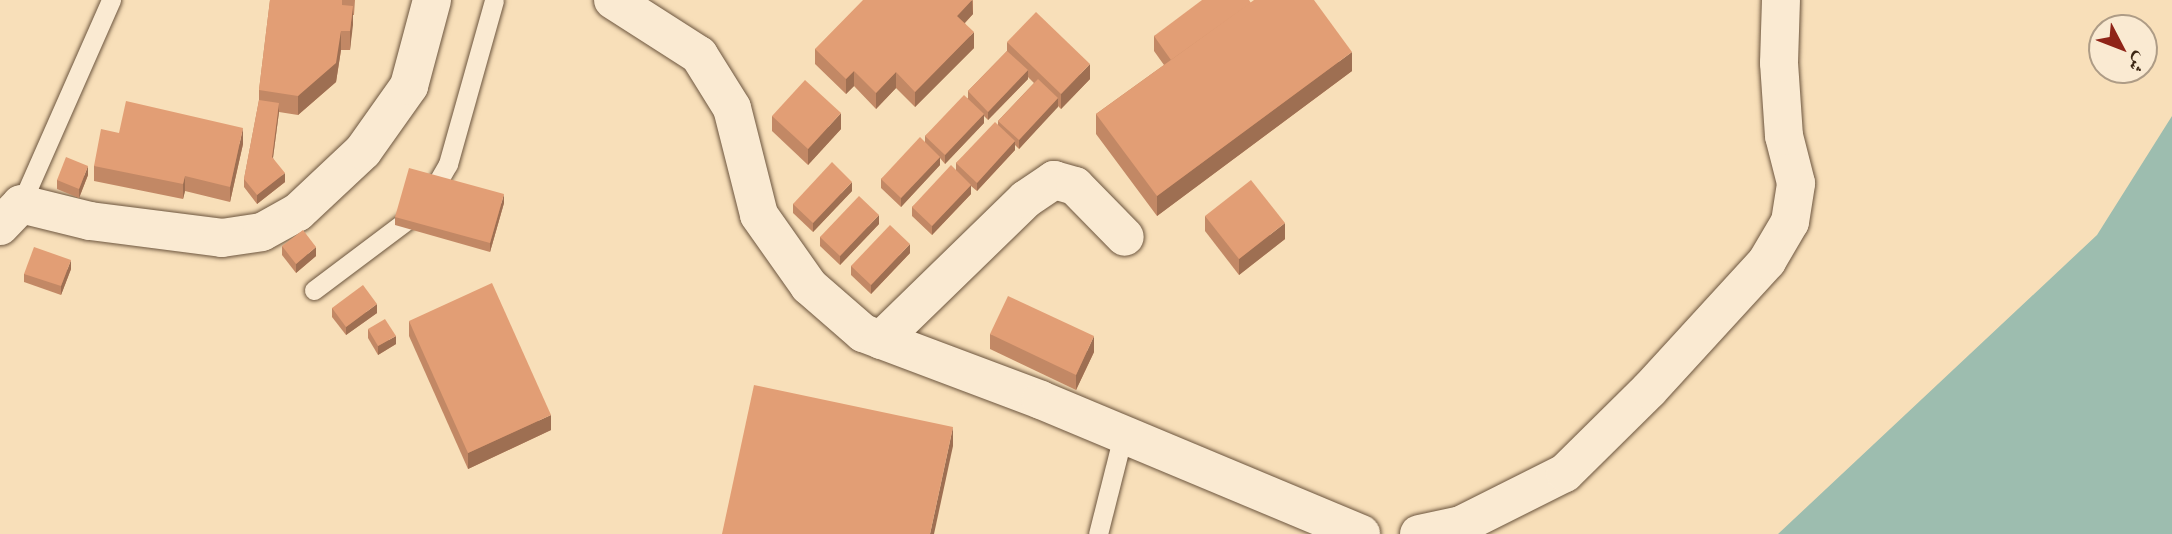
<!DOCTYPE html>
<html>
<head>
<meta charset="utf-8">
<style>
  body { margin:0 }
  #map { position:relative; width:2172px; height:534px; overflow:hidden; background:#f8dfb9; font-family:"IM FELL English",Amiri,serif }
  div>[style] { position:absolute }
  .water>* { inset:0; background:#9dbdaf }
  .roads { filter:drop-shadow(0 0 2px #6c553e) drop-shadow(0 0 2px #6c553e) }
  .lane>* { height:19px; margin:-9.5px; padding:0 9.5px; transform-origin:9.5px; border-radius:9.5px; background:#faead2 }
  .street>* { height:38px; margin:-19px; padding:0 19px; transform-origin:19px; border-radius:19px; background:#faead2 }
  .wall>* { inset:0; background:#c28865 }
  .shaded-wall>* { inset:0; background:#9e6f52 }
  .building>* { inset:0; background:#e29e75 }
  span { translate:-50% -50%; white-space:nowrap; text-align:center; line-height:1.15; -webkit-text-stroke:5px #faead2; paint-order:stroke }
  .north { position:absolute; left:2088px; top:14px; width:70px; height:70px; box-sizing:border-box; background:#faead2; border:2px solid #ae9c86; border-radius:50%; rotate:132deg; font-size:19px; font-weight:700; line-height:28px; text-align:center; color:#3d2715 }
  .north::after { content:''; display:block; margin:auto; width:24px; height:32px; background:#8f2418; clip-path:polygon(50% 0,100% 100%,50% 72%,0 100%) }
</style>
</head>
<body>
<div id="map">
  <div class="water">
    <i style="clip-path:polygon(2172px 116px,2172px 534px,1778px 534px,2097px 235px)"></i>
  </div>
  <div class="roads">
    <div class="lane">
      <i style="left:21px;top:204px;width:223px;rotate:-66.2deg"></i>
      <i style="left:314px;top:290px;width:135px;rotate:-36.9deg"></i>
      <i style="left:422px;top:209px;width:52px;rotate:-60deg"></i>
      <i style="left:448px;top:164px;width:170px;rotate:-74.3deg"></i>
      <i style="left:1098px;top:534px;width:102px;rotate:-75.8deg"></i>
    </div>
    <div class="street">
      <i style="left:613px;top:0;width:102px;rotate:32.6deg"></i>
      <i style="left:699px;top:55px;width:62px;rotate:58.1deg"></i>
      <i style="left:732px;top:108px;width:110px;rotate:75.8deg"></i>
      <i style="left:759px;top:215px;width:87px;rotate:54.8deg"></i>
      <i style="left:809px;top:286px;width:72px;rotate:41deg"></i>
      <i style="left:863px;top:333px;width:190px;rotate:20.6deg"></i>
      <i style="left:1041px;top:400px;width:347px;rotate:22.7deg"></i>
      <i style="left:0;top:226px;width:30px;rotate:-46deg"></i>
      <i style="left:21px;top:204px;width:71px;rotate:13.8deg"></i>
      <i style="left:90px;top:221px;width:133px;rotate:7.3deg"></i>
      <i style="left:222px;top:238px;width:40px;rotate:-8.5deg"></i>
      <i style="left:262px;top:232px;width:41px;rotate:-29.1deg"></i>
      <i style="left:298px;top:212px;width:89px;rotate:-43.2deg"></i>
      <i style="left:363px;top:151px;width:80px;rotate:-54.7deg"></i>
      <i style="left:409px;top:86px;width:89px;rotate:-75deg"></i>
      <i style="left:881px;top:340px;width:202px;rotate:-44.2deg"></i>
      <i style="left:1026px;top:199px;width:34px;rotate:-34deg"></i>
      <i style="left:1054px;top:180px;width:22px;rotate:16deg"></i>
      <i style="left:1075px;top:186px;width:71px;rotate:45.6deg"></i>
      <i style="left:1419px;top:534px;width:43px;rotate:-12.1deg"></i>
      <i style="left:1461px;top:525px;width:116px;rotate:-26.6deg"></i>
      <i style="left:1565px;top:473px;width:118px;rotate:-44.7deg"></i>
      <i style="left:1649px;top:390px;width:175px;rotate:-47.5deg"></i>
      <i style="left:1767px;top:261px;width:45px;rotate:-59.5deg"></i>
      <i style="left:1790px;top:222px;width:39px;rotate:-81deg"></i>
      <i style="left:1796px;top:183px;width:49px;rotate:-104.3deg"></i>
      <i style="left:1784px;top:136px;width:73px;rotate:-93.9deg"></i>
      <i style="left:1779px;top:63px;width:63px;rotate:-88.2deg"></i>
    </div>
  </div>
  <div class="wall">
    <i style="clip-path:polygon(270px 0,355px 0,354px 15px,353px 15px,350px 50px,341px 50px,336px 82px,298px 115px,279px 112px,273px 158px,285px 182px,257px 204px,244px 187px,244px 179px,259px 100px,259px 90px)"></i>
    <i style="clip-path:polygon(973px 0,973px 14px,965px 23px,974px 48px,915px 107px,896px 88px,876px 109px,854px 86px,846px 94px,815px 64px,815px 49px)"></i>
    <i style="clip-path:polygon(1251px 3px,1352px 71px,1157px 216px,1096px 134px,1096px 114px,1164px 65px,1154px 51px,1154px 36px)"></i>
    <i style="clip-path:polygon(1007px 42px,1090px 79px,1061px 109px,1058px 106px,1019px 149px,1015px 145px,1015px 150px,977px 191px,971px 186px,971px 194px,932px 235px,912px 216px,912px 207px,956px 170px,956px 163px,998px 125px,998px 121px,1034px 83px,1028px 77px,1028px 79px,988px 120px,984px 116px,984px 123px,945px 164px,940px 158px,940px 165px,901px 207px,881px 188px,881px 179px,925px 142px,925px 136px,968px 98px,968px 91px,1007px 51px)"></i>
    <i style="clip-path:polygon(772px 116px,841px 129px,808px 165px,772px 131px)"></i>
    <i style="clip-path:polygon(119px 133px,243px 144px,230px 202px,185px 191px,183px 199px,94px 181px,94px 166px)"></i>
    <i style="clip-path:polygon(88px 175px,79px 198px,57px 189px,57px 180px)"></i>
    <i style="clip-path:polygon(852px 191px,813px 232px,793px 213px,793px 204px)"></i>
    <i style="clip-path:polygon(504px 203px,490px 252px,395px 225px,395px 217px)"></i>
    <i style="clip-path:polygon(1205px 216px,1285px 239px,1239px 275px,1205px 231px)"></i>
    <i style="clip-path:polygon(879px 224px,840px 265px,820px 246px,820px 237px)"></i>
    <i style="clip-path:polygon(282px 246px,316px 256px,296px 273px,282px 255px)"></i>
    <i style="clip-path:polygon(910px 253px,871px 294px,851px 275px,851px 266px)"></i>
    <i style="clip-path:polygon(71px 269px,61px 295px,24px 282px,24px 274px)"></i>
    <i style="clip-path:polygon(332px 308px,377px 313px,346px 335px,332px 317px)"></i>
    <i style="clip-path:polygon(409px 321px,551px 430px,468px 469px,409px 336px)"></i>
    <i style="clip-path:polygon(368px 329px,396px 344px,378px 355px,368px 338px)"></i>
    <i style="clip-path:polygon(990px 334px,1094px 352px,1076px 390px,990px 349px)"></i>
  </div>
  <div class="shaded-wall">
    <i style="clip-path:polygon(972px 0,973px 14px,957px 31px,957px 16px)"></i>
    <i style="clip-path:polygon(353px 6px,353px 25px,350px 50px,350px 31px)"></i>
    <i style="clip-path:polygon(341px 31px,341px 50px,336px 82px,298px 115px,298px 96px)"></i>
    <i style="clip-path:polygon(974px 32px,974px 48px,915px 107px,915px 92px)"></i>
    <i style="clip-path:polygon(1352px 52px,1352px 71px,1157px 216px,1157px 196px)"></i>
    <i style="clip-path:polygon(1090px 64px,1090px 79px,1061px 109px,1061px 94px)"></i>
    <i style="clip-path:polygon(1028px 70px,1028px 79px,988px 120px,988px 112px)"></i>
    <i style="clip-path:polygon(854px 71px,854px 86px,846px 94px,846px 79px)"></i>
    <i style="clip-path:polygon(896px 72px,896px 88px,876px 109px,876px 93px)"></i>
    <i style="clip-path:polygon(1058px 98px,1058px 107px,1019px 149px,1019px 140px)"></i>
    <i style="clip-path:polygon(279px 103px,279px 112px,272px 165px,272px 157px)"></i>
    <i style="clip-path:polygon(841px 113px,841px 129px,808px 165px,808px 149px)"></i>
    <i style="clip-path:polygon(984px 114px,984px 123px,945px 164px,945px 155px)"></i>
    <i style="clip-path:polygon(243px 128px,243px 144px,230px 202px,230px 187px)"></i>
    <i style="clip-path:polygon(1015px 141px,1015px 150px,977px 191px,977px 183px)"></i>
    <i style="clip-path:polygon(940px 157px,940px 165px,901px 207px,901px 198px)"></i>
    <i style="clip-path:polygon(88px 166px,88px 175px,79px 198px,79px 189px)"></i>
    <i style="clip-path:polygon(285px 173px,285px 182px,257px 204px,257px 195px)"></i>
    <i style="clip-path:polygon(185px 176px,185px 191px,183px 199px,183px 184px)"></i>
    <i style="clip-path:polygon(852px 182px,852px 191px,813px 232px,813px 223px)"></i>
    <i style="clip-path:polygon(971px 185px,971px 194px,932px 235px,932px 226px)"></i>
    <i style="clip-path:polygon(504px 194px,504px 203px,490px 252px,490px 243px)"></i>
    <i style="clip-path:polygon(879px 215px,879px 224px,840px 265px,840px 256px)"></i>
    <i style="clip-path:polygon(1285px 223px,1285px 239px,1239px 275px,1239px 259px)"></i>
    <i style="clip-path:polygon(910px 244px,910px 253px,871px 294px,871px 285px)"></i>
    <i style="clip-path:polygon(316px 247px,316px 256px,296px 273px,296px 264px)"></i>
    <i style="clip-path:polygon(71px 260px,71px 269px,61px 295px,61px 286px)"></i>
    <i style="clip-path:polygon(377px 304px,377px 313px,346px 335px,346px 327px)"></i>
    <i style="clip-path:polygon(396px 336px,396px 344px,378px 355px,378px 346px)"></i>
    <i style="clip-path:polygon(1094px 336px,1094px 352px,1076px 390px,1076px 375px)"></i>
    <i style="clip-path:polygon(551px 415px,551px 430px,468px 469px,468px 453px)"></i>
    <i style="clip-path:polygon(953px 427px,953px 446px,934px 534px,930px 534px)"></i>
  </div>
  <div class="building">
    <i style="clip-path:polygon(270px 0,342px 0,342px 5px,353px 6px,350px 31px,341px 31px,336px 63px,298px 96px,259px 90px)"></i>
    <i style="clip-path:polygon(863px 0,972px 0,957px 16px,974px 32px,915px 92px,896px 72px,876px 93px,854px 71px,846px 79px,815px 49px)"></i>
    <i style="clip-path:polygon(1202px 0,1249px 0,1251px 3px,1171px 60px,1154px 36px)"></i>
    <i style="clip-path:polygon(1254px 0,1314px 0,1352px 52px,1157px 196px,1096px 114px)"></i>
    <i style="clip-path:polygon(1036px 12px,1090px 64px,1061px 94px,1007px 42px)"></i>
    <i style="clip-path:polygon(1007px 51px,1028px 70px,988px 112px,968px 91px)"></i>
    <i style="clip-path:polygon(1038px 79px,1058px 98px,1019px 140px,998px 121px)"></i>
    <i style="clip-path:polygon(805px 80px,841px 113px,808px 149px,772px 116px)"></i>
    <i style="clip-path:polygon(964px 95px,984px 114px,945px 155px,925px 136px)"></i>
    <i style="clip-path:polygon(259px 100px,279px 103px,272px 157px,285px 173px,257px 195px,244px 179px)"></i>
    <i style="clip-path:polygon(126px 101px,243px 128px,230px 187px,185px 176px,183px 184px,94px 166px,101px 129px,119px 133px)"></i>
    <i style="clip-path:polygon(995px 122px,1015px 141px,977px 183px,956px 163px)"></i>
    <i style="clip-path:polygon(920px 137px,940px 157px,901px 198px,881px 179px)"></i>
    <i style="clip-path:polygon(66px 157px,88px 166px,79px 189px,57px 180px)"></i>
    <i style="clip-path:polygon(832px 162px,852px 182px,813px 223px,793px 204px)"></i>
    <i style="clip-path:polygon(951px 165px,971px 185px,932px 226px,912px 207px)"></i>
    <i style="clip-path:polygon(409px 168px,504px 194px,490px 243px,395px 217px)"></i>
    <i style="clip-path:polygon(1251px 180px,1285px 223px,1239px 259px,1205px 216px)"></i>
    <i style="clip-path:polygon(859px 196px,879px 215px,840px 256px,820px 237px)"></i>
    <i style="clip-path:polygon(890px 225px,910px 244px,871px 285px,851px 266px)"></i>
    <i style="clip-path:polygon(303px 230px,316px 247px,296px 264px,282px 246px)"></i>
    <i style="clip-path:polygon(34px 247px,71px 260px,61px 286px,24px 274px)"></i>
    <i style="clip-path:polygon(492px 283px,551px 415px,468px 453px,409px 321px)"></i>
    <i style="clip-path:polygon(363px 285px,377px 304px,346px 327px,332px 308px)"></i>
    <i style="clip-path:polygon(1008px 296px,1094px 336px,1076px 375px,990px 334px)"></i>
    <i style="clip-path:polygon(385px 319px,396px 336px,378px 346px,368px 329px)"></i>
    <i style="clip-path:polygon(754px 385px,953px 427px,930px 534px,722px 534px)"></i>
  </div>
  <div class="north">ش</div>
</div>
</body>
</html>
